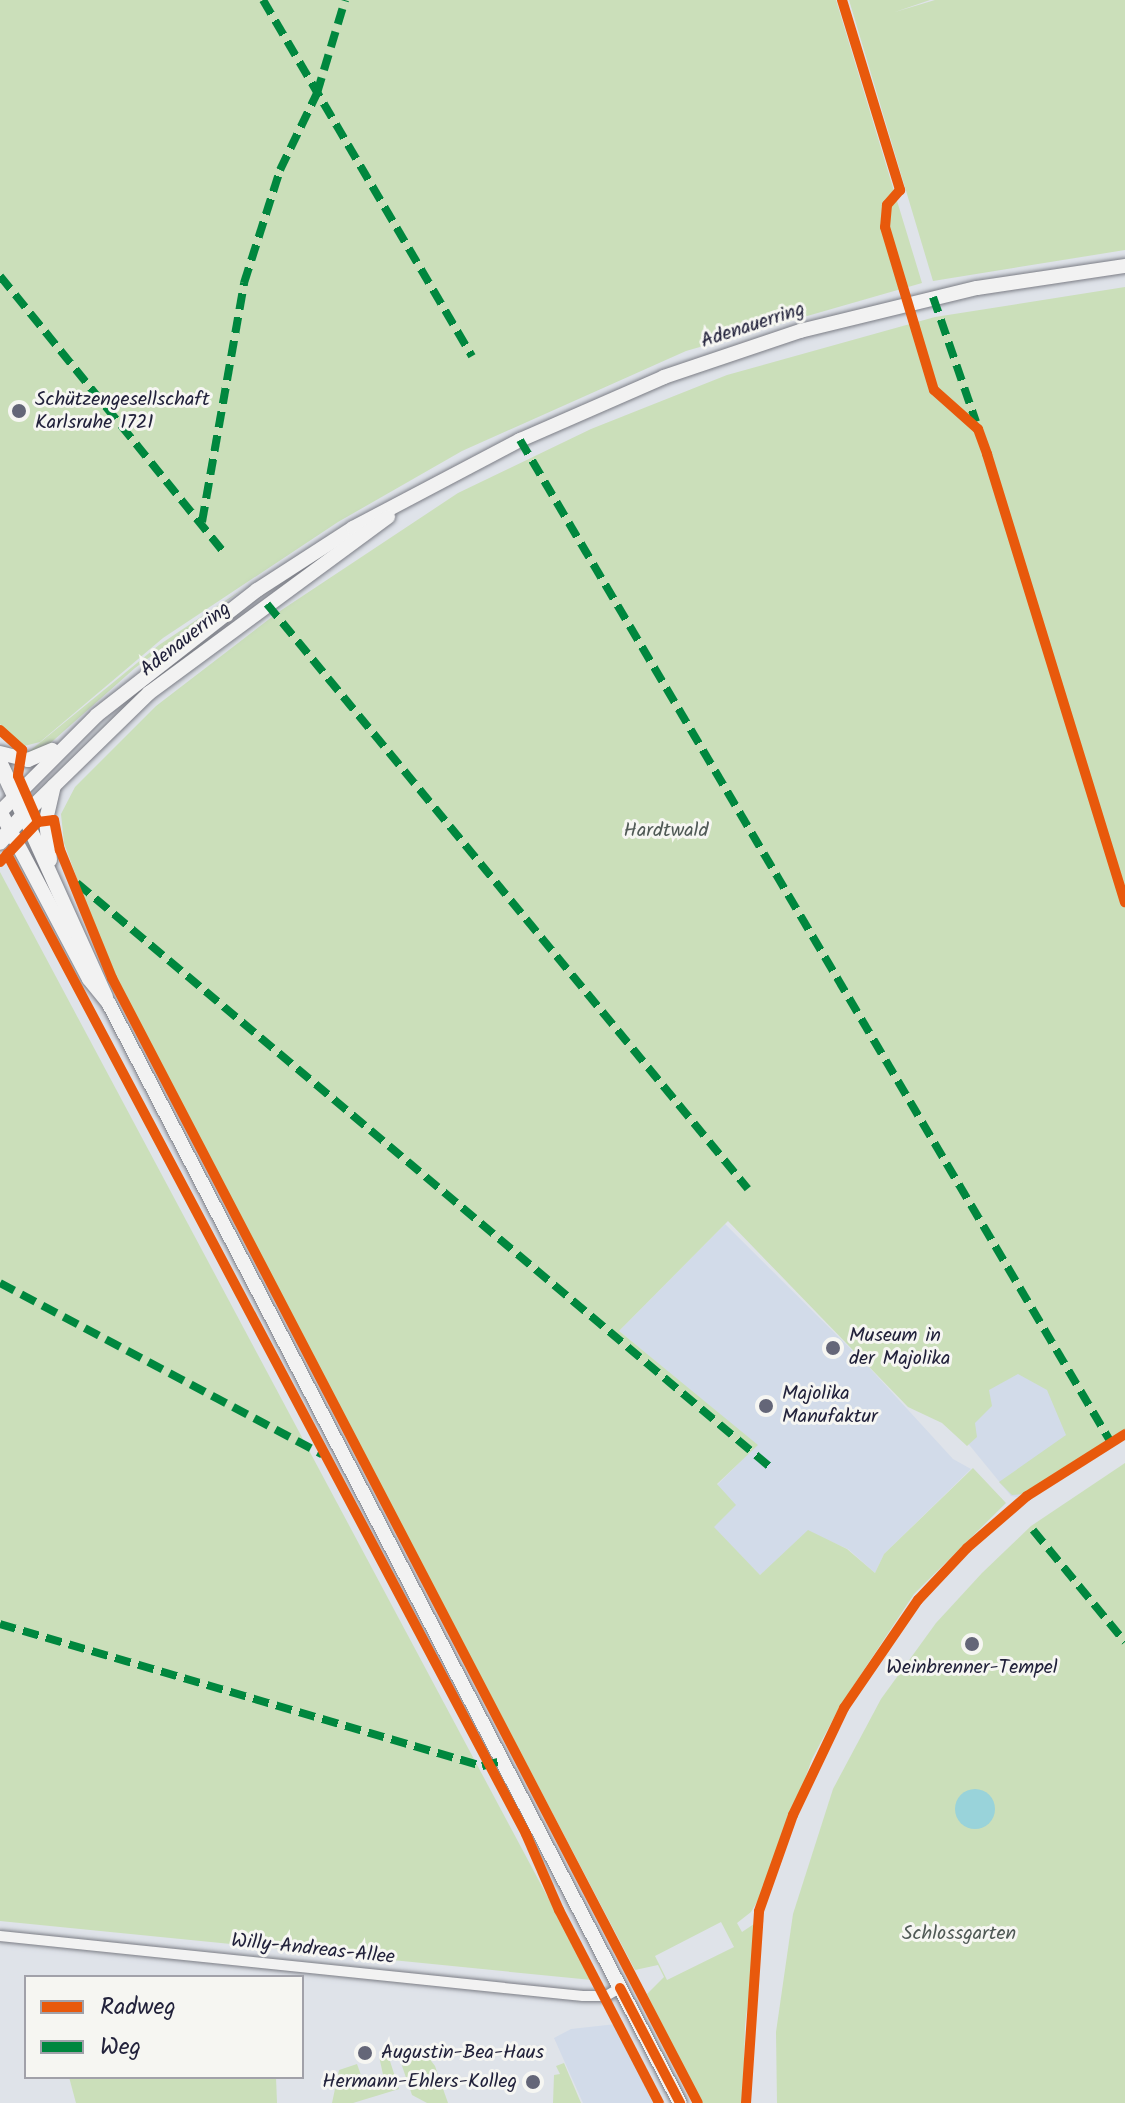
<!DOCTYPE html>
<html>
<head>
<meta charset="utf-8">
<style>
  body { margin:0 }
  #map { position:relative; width:1125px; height:2103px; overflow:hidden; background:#dfe3e9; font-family:Kalam,sans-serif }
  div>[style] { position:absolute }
  .built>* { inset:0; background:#d2dbe9 }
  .green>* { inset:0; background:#cbdfba }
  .water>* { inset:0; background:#99d3da }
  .round { border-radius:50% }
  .roads { filter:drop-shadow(0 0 2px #7b7d85) drop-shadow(0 0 2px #7b7d85) }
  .minor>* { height:10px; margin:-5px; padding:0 5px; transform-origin:5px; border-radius:5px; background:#f2f2f2 }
  .secondary>* { height:14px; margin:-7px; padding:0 7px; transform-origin:7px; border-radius:7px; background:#f2f2f2 }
  .primary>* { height:16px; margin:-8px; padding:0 8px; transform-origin:8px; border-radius:8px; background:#f2f2f2 }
  .quiet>* { height:8px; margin-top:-4px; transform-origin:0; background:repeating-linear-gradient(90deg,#00873e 0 16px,transparent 0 24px) }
  .cycleway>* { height:10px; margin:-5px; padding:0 5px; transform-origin:5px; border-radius:5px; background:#e8590c }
  .dots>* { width:22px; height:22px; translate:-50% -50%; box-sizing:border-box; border:4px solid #f6f6f2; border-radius:50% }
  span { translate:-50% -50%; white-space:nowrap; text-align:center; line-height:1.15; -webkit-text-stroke:6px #f6f6f2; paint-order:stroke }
  .street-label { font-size:20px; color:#22223b }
  .poi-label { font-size:20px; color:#22223b }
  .left { translate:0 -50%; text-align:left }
  .right { translate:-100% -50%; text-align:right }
  .park-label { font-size:20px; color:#505a56 }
  .legend { position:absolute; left:24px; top:1975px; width:280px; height:104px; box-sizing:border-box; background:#f6f6f2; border:2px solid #a1a1a9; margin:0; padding:10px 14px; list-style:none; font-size:24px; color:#22223b }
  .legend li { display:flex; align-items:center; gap:16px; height:40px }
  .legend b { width:40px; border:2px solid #a1a1a9 }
</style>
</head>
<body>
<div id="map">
  <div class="built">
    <i style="clip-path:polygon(725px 1224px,866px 1364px,953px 1459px,971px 1469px,884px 1554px,875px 1573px,848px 1549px,811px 1533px,760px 1575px,713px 1527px,717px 1485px,757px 1445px,619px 1331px)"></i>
    <i style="clip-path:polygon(1027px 1352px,1090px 1451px,1017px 1497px,1011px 1496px,948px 1419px)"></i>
    <i style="clip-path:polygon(616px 2024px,657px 2103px,583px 2103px,554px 2038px,571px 2029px)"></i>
  </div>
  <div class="green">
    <i style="clip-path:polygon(0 0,836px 0,922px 283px,686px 351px,462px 451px,338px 522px,163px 638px,40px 742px,20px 747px,0 724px)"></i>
    <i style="clip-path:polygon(849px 0,930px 0,895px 12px,935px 0,1125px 0,1125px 250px,933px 281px)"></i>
    <i style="clip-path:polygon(evenodd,1125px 287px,1125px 1429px,1023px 1494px,1012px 1495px,999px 1482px,1066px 1435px,1047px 1390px,1018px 1374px,989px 1390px,992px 1406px,975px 1423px,977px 1437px,967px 1446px,942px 1423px,908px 1407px,728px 1221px,619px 1331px,758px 1445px,717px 1484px,736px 1505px,714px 1527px,760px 1575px,808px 1530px,847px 1549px,875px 1573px,884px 1554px,973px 1468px,1006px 1503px,914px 1594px,840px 1706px,812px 1759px,767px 1885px,751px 1912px,737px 1923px,742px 1932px,754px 1924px,757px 1928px,745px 2025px,743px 2103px,701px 2103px,647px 1994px,664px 1977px,658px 1965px,635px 1970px,111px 972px,64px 843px,61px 814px,75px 787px,156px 706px,277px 613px,458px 493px,591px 429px,727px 375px,935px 317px,1125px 287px,721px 1922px,734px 1947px,667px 1980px,655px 1956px,721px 1922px)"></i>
    <i style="clip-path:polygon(243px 589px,135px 668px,46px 747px,26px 754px,159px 645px)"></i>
    <i style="clip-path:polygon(0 872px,592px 1980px,0 1921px)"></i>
    <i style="clip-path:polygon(1125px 1463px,1125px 2103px,777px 2103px,776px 2032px,793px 1914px,833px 1789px,881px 1699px,936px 1623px,982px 1573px,1031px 1526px)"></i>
    <i style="clip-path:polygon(422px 2049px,435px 2066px,448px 2103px,427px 2103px,412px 2095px,400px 2060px)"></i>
    <i style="clip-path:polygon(379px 2056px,389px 2058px,399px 2089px,353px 2103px,332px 2103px,339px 2070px,357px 2064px,366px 2089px,385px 2084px)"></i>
    <i style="clip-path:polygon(564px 2063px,581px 2103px,553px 2103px,554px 2075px,560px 2074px,556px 2066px)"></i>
    <i style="clip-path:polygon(69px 2077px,276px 2077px,277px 2103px,76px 2103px)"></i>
  </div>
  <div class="water">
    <i class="round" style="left:955px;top:1789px;width:40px;height:40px"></i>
  </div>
  <div class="roads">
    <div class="minor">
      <i style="left:0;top:1936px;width:586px;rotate:5.88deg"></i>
      <i style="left:583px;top:1996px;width:23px"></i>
      <i style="left:606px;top:1996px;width:16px;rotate:-30deg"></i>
    </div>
    <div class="secondary">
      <i style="left:0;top:753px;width:29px;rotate:14deg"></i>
      <i style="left:28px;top:760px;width:26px;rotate:-23deg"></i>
      <i style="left:0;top:811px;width:190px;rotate:62.1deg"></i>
      <i style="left:89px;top:979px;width:32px;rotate:51deg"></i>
      <i style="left:109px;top:1004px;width:1238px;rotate:62.55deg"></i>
      <i style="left:0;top:812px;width:137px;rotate:-45deg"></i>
      <i style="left:97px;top:715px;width:203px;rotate:-38deg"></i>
      <i style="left:257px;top:590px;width:114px;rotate:-32.9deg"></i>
      <i style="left:353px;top:528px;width:189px;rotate:-27.8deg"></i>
      <i style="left:520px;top:440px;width:157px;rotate:-23.6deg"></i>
      <i style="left:664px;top:377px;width:144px;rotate:-18.7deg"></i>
      <i style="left:800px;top:331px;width:182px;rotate:-13.7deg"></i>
      <i style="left:977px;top:288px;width:150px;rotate:-8.5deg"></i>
      <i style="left:50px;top:860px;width:40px;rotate:-95.7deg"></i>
      <i style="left:46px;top:820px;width:35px;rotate:-77deg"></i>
      <i style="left:106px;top:997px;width:200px;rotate:-114.3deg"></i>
      <i style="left:24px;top:815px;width:175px;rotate:-44.3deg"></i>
      <i style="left:149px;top:693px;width:297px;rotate:-36.4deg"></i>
    </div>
    <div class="primary">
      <i style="left:0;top:764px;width:56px;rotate:64.8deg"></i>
      <i style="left:24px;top:815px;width:36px;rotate:132deg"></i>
    </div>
  </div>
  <div class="quiet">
    <i style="left:263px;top:0;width:413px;rotate:59.6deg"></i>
    <i style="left:0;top:276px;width:358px;rotate:51deg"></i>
    <i style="left:933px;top:297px;width:132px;rotate:71deg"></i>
    <i style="left:520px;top:440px;width:1162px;rotate:59.48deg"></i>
    <i style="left:202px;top:522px;width:243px;rotate:-80deg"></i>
    <i style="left:244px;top:283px;width:119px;rotate:-72.3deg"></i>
    <i style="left:280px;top:170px;width:85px;rotate:-64.3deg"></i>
    <i style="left:317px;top:93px;width:97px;rotate:-73.2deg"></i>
    <i style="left:267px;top:604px;width:757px;rotate:50.57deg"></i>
    <i style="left:77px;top:883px;width:906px;rotate:40.12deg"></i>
    <i style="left:0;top:1283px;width:365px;rotate:28deg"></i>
    <i style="left:1033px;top:1530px;width:145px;rotate:50.6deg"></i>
    <i style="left:0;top:1624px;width:502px;rotate:16.42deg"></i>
    <i style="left:482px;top:1766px;width:21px;rotate:-14deg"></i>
  </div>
  <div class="cycleway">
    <i style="left:842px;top:0;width:199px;rotate:73deg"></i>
    <i style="left:900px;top:190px;width:20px;rotate:131deg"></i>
    <i style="left:887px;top:205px;width:22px;rotate:95deg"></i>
    <i style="left:885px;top:227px;width:170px;rotate:73.3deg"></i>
    <i style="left:934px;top:390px;width:59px;rotate:41.6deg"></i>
    <i style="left:978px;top:429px;width:27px;rotate:70deg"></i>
    <i style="left:987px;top:454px;width:469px;rotate:72.9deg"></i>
    <i style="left:0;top:730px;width:30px;rotate:42deg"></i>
    <i style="left:22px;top:750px;width:26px;rotate:99deg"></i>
    <i style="left:18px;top:776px;width:50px;rotate:66.5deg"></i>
    <i style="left:7px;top:854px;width:1109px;rotate:62.09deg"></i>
    <i style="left:526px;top:1834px;width:83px;rotate:66.5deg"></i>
    <i style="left:559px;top:1910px;width:217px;rotate:62.6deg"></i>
    <i style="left:0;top:862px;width:55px;rotate:-46.5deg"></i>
    <i style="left:38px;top:822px;width:16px;rotate:-7deg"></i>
    <i style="left:54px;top:820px;width:31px;rotate:79deg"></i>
    <i style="left:60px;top:850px;width:138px;rotate:67.9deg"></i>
    <i style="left:112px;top:978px;width:1268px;rotate:62.49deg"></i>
    <i style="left:620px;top:1988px;width:130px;rotate:62.4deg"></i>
    <i style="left:746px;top:2103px;width:192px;rotate:-86.1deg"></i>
    <i style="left:759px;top:1911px;width:102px;rotate:-70.5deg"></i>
    <i style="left:793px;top:1815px;width:119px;rotate:-64.5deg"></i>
    <i style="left:844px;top:1708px;width:131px;rotate:-55.6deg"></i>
    <i style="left:918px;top:1600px;width:71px;rotate:-46.7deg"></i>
    <i style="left:967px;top:1548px;width:79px;rotate:-40.9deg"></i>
    <i style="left:1027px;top:1496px;width:116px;rotate:-32.3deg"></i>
  </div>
  <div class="dots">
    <i style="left:19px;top:411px;background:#646678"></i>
    <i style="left:833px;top:1348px;background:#646678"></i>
    <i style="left:766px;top:1406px;background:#646678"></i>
    <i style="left:972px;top:1644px;background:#646678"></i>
    <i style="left:365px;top:2053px;background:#646678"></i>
    <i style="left:533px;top:2082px;background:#646678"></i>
  </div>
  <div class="street-label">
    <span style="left:753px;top:326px;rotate:-18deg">Adenauerring</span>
    <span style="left:186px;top:640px;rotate:-38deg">Adenauerring</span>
    <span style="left:313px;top:1950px;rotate:6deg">Willy-Andreas-Allee</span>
  </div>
  <div class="poi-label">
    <span class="left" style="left:35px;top:412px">Schützengesellschaft<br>Karlsruhe 1721</span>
    <span class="left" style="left:849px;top:1348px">Museum in<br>der Majolika</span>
    <span class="left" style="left:782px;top:1406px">Majolika<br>Manufaktur</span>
    <span style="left:972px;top:1668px">Weinbrenner-Tempel</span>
    <span class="left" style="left:381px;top:2053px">Augustin-Bea-Haus</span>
    <span class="right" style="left:517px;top:2082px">Hermann-Ehlers-Kolleg</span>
  </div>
  <div class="park-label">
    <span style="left:666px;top:831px">Hardtwald</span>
    <span style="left:959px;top:1934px">Schlossgarten</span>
  </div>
  <ul class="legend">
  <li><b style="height:10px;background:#e8590c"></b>Radweg</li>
  <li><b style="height:10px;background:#00873e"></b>Weg</li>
  </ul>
</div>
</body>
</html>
